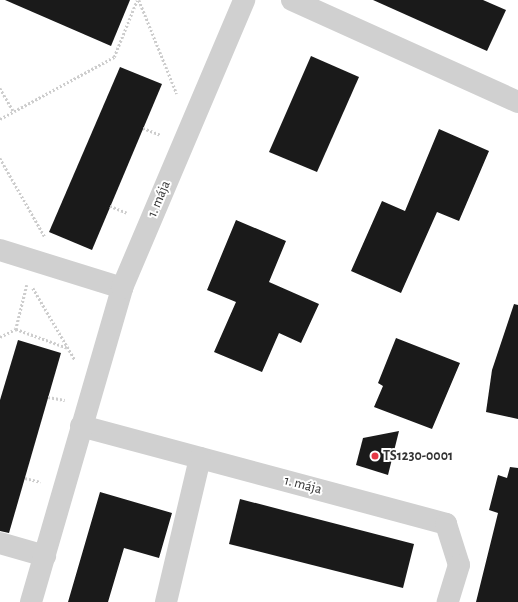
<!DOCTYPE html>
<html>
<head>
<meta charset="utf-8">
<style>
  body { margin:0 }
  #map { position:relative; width:518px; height:602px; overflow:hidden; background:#fff; font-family:"Alegreya Sans",sans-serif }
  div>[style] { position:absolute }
  .building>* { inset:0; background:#1a1a1a }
  .path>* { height:2.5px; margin-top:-1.25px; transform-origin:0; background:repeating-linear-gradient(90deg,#cdcdcd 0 2px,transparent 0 4px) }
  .minor>* { height:22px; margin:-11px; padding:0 11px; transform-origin:11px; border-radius:11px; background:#d0d0d0 }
  .dots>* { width:11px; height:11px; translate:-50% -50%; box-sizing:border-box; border:2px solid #fff; border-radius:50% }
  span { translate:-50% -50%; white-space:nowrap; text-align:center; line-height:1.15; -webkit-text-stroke:4px #fff; paint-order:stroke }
  .street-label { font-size:14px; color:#333 }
  .poi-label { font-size:14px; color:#333; font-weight:700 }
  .left { translate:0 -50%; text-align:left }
</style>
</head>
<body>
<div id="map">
  <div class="building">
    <i style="clip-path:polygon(5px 0,130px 0,111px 46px)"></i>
    <i style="clip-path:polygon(373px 0,483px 0,506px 10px,487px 51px)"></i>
    <i style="clip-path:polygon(311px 56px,359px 77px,317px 172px,269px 152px)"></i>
    <i style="clip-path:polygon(120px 67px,162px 84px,92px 250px,49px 232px)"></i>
    <i style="clip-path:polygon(439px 129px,489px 151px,459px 221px,437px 212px,401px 293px,351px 271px,382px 201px,405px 211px)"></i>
    <i style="clip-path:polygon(236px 220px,286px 241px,269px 282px,319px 304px,301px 343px,279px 333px,262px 372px,214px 352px,236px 302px,207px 290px)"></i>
    <i style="clip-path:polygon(514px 304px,518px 305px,518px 419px,486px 412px,492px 370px)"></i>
    <i style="clip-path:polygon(396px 338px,460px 363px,432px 429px,374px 407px,383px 386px,378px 383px)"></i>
    <i style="clip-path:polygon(18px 340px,61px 353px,9px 533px,0 531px,0 400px)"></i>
    <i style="clip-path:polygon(399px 431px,388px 475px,356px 465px,363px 438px)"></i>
    <i style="clip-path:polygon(510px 467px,518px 468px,518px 602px,476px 602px,498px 513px,489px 510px,498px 475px,507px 478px)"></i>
    <i style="clip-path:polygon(100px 492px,172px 513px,159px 558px,124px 548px,108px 602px,68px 602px)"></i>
    <i style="clip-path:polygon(240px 499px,414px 544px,403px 588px,229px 544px)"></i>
  </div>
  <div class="path">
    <i style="left:139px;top:0;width:101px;rotate:68deg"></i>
    <i style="left:0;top:88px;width:28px;rotate:60deg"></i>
    <i style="left:0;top:119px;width:130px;rotate:-28.5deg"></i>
    <i style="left:114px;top:57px;width:61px;rotate:-68deg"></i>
    <i style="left:143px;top:128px;width:19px;rotate:21deg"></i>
    <i style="left:0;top:158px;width:91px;rotate:60.3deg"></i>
    <i style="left:110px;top:206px;width:18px;rotate:22deg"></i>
    <i style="left:27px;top:285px;width:45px;rotate:104deg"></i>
    <i style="left:16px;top:329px;width:55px;rotate:20.1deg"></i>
    <i style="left:33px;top:288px;width:83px;rotate:59.7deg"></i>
    <i style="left:0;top:337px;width:18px;rotate:-27deg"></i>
    <i style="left:48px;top:397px;width:17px;rotate:10deg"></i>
    <i style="left:25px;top:478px;width:16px;rotate:14deg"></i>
  </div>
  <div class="minor">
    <i style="left:292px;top:0;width:248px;rotate:24.3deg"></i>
    <i style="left:0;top:250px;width:128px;rotate:17.3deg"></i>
    <i style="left:81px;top:426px;width:378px;rotate:15deg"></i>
    <i style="left:446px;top:524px;width:43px;rotate:72.4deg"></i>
    <i style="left:459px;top:565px;width:39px;rotate:107deg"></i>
    <i style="left:0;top:543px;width:47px;rotate:16.1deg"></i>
    <i style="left:31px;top:602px;width:327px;rotate:-73.8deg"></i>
    <i style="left:122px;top:288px;width:313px;rotate:-67deg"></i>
    <i style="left:166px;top:602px;width:148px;rotate:-76.7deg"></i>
  </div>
  <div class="dots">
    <i style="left:375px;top:456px;background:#e63946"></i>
  </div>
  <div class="street-label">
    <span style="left:159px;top:199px;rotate:-67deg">1. mája</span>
    <span style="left:303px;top:485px;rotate:15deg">1. mája</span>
  </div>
  <div class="poi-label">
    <span class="left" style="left:383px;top:456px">TS1230-0001</span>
  </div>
</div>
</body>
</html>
